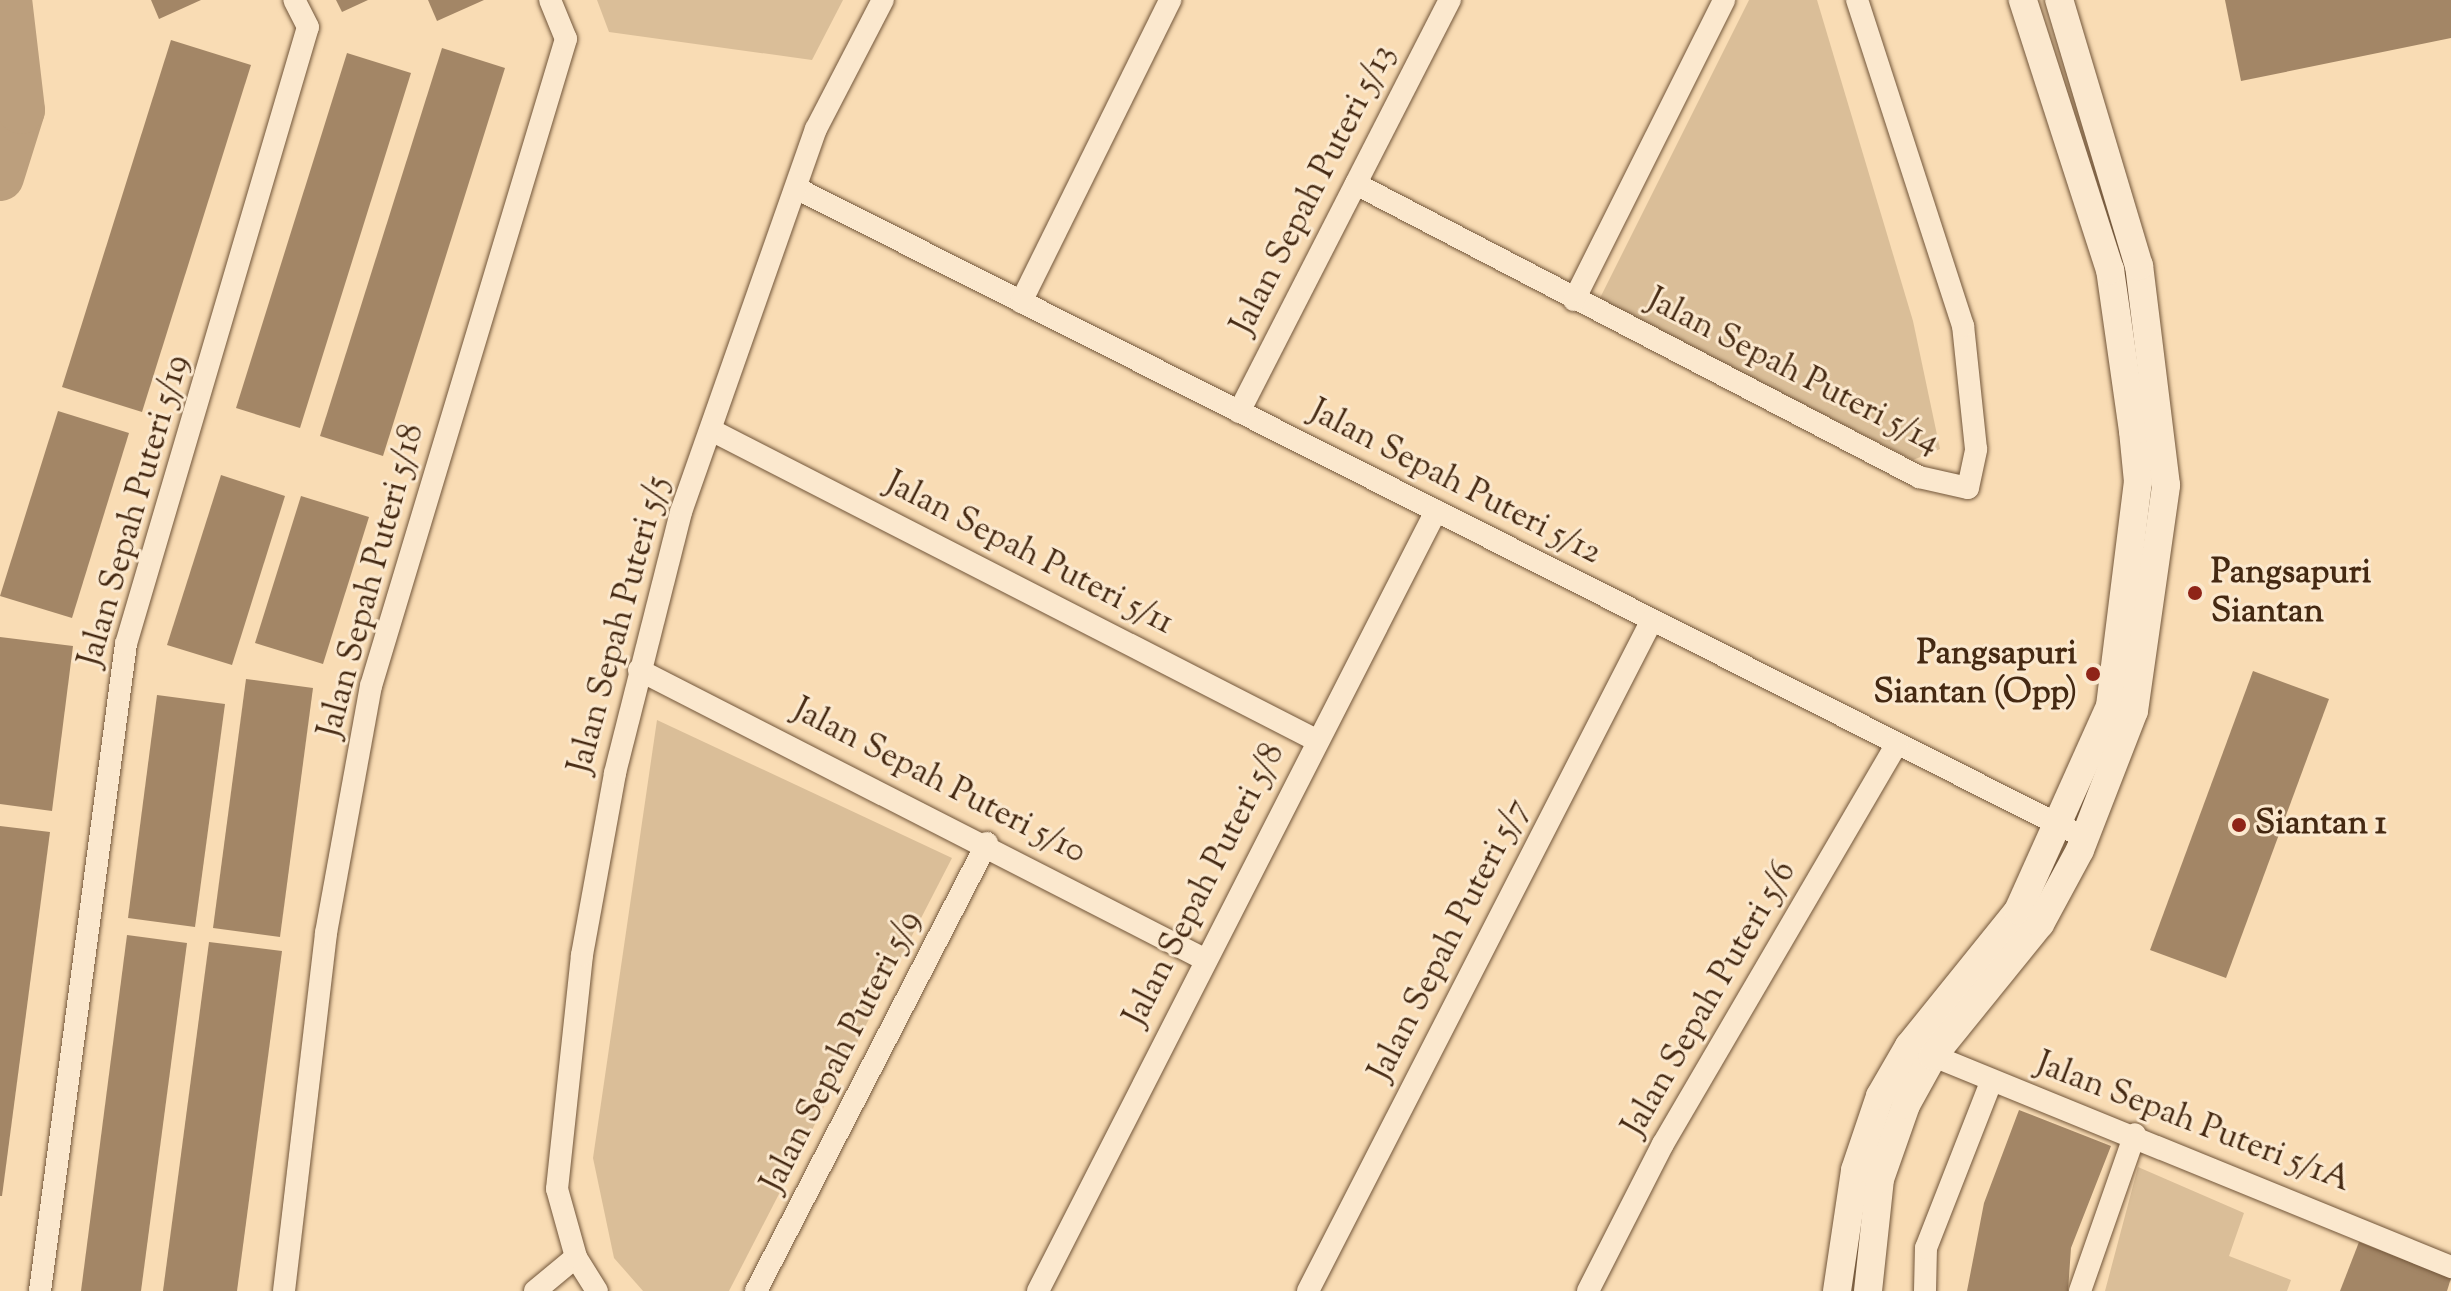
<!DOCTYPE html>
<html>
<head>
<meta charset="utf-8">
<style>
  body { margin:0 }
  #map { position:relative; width:2451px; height:1291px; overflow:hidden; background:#f9dcb4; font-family:"Sorts Mill Goudy",serif }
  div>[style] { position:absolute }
  .green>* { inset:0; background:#dabe98 }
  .river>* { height:48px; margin:-24px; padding:0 24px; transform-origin:24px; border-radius:24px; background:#bc9f7d }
  .building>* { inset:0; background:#a38666 }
  .roads { filter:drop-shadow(0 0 2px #72563a) drop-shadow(0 0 2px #72563a) }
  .minor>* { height:22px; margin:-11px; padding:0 11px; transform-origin:11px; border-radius:11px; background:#fbe8ce }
  .tertiary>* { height:28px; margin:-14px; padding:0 14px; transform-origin:14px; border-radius:14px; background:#fbe8ce }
  .dots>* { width:22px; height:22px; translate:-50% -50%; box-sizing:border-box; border:4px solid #fbe8ce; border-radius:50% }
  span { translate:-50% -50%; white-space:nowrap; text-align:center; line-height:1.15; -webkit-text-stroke:6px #fbe8ce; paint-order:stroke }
  .street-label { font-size:34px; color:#452912 }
  .poi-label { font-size:34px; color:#452912; font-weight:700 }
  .left { translate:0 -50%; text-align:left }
  .right { translate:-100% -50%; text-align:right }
</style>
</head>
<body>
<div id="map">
  <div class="green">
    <i style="clip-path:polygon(597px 0,843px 0,812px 60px,609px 32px)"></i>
    <i style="clip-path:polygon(1749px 0,1817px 0,1913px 321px,1940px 449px,1913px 460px,1599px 300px)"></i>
    <i style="clip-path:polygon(657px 720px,952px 858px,729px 1291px,643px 1291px,614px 1258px,593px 1158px)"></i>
    <i style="clip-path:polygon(2138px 1167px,2244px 1213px,2229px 1256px,2291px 1280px,2287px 1291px,2105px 1291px)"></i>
  </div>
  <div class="river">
    <i style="left:0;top:177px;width:70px;rotate:-72.6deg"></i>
    <i style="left:21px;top:110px;width:111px;rotate:-96.7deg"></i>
  </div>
  <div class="building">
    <i style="clip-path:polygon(151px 0,201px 0,159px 19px)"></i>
    <i style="clip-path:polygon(336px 0,368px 0,342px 12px)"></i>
    <i style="clip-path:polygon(428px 0,484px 0,437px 21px)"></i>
    <i style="clip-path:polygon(2225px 0,2451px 0,2451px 38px,2241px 81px)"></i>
    <i style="clip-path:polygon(171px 40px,251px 65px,142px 412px,62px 387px)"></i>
    <i style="clip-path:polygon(442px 48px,505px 68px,383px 456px,320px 436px)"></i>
    <i style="clip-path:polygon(347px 53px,411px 73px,300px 428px,236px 408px)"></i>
    <i style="clip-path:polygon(58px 411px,129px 433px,72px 618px,0 596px)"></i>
    <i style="clip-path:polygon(221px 475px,285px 496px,232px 665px,167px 645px)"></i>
    <i style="clip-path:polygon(301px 496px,369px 517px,323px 664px,255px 643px)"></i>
    <i style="clip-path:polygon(0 637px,73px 646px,52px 811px,0 804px)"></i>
    <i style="clip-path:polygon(2253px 671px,2329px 699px,2226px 978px,2150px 950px)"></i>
    <i style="clip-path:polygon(246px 679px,313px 688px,280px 937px,213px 928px)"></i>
    <i style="clip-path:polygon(157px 695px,225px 704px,195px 927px,128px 918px)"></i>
    <i style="clip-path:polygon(0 826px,50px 832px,2px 1196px,0 1196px)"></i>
    <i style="clip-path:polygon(127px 935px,187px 943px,141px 1291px,81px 1291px)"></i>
    <i style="clip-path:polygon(209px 942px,282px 951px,237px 1291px,163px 1291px)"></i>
    <i style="clip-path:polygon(2019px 1110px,2111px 1146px,2071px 1248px,2068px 1291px,1967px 1291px,1984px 1203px)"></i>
    <i style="clip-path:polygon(2359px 1242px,2451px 1278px,2447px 1291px,2340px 1291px)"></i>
  </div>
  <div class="roads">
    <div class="minor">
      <i style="left:1356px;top:184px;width:635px;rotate:27.49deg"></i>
      <i style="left:1919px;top:477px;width:50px;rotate:12.7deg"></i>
      <i style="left:1968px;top:488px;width:40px;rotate:-78deg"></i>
      <i style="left:1976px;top:449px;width:124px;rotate:-96deg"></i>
      <i style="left:1963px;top:326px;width:343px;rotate:-108deg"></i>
      <i style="left:796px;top:188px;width:1444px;rotate:26.76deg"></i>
      <i style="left:1574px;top:300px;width:335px;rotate:-63.4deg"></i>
      <i style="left:1021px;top:302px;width:337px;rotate:-63.7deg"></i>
      <i style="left:1239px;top:412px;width:463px;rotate:-62.9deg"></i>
      <i style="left:711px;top:430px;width:680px;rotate:27.13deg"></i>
      <i style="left:639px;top:670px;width:637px;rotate:27.09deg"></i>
      <i style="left:1919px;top:1050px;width:575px;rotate:22.19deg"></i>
      <i style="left:40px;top:1291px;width:653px;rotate:-82.43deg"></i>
      <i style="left:126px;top:644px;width:643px;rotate:-73.57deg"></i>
      <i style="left:308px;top:27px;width:30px;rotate:-117deg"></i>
      <i style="left:284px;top:1291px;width:360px;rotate:-83.3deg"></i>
      <i style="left:326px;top:933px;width:251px;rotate:-79.7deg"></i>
      <i style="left:371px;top:686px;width:676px;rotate:-73.23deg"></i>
      <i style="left:566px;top:39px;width:42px;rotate:-112.3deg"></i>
      <i style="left:535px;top:1291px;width:53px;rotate:-39.7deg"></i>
      <i style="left:597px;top:1291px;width:40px;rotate:-122deg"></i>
      <i style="left:576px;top:1257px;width:71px;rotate:-105.6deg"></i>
      <i style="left:557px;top:1189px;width:235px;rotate:-83.9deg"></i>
      <i style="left:582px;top:955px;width:185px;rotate:-79.7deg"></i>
      <i style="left:615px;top:773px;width:269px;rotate:-75.8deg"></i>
      <i style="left:681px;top:512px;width:406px;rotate:-70.6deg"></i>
      <i style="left:816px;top:129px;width:145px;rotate:-62.6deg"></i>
      <i style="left:756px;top:1291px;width:504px;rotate:-62.72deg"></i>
      <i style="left:1038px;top:1291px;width:876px;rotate:-62.97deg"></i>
      <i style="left:1308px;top:1291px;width:754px;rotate:-62.86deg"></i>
      <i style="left:1588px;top:1291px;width:165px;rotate:-63deg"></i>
      <i style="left:1663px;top:1144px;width:463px;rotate:-59.7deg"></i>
      <i style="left:1925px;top:1291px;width:43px;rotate:-88.7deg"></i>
      <i style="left:1926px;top:1248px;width:178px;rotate:-68.6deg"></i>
      <i style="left:2080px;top:1291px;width:166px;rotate:-70.7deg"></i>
    </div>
    <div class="tertiary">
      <i style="left:1837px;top:1291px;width:122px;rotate:-81.5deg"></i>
      <i style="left:1855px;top:1170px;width:78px;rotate:-71.3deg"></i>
      <i style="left:1880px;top:1096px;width:58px;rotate:-59.9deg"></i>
      <i style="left:1909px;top:1046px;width:174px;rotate:-51.1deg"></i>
      <i style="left:2018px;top:911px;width:225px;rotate:-65.8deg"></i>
      <i style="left:2110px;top:706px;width:226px;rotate:-82.9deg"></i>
      <i style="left:2138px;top:482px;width:51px;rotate:-95.6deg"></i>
      <i style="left:2133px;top:431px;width:163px;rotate:-98.1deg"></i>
      <i style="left:2110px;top:270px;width:284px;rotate:-107.9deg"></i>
      <i style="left:1868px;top:1291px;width:113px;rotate:-83.9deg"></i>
      <i style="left:1880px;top:1179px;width:78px;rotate:-70.6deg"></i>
      <i style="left:1906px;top:1105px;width:56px;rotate:-61.1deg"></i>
      <i style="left:1933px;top:1056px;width:170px;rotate:-51deg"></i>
      <i style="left:2040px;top:924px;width:84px;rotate:-61.6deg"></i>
      <i style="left:2080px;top:850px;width:149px;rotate:-68.8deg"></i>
      <i style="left:2134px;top:711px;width:228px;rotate:-81.9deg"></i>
      <i style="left:2166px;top:485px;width:221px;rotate:-97deg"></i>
      <i style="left:2139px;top:266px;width:278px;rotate:-106.7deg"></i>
    </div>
  </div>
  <div class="dots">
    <i style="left:2195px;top:593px;background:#8f2418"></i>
    <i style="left:2093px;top:674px;background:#8f2418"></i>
    <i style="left:2239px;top:825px;background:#8f2418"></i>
  </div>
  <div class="street-label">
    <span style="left:1314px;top:190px;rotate:-63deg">Jalan Sepah Puteri 5/13</span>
    <span style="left:1793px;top:372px;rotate:27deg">Jalan Sepah Puteri 5/14</span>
    <span style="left:1455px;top:483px;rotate:27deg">Jalan Sepah Puteri 5/12</span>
    <span style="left:135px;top:511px;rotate:-74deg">Jalan Sepah Puteri 5/19</span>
    <span style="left:1029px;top:554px;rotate:27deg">Jalan Sepah Puteri 5/11</span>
    <span style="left:372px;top:581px;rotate:-75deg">Jalan Sepah Puteri 5/18</span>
    <span style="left:620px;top:625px;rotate:-75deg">Jalan Sepah Puteri 5/5</span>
    <span style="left:939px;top:782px;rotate:27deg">Jalan Sepah Puteri 5/10</span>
    <span style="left:1205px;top:885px;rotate:-63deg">Jalan Sepah Puteri 5/8</span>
    <span style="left:1450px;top:940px;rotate:-63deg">Jalan Sepah Puteri 5/7</span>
    <span style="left:1710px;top:999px;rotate:-60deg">Jalan Sepah Puteri 5/6</span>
    <span style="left:842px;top:1052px;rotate:-63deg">Jalan Sepah Puteri 5/9</span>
    <span style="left:2193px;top:1123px;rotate:21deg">Jalan Sepah Puteri 5/1A</span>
  </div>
  <div class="poi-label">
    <span class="left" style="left:2211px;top:593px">Pangsapuri<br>Siantan</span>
    <span class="right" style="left:2077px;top:674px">Pangsapuri<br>Siantan (Opp)</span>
    <span class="left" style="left:2255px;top:825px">Siantan 1</span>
  </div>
</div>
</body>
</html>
